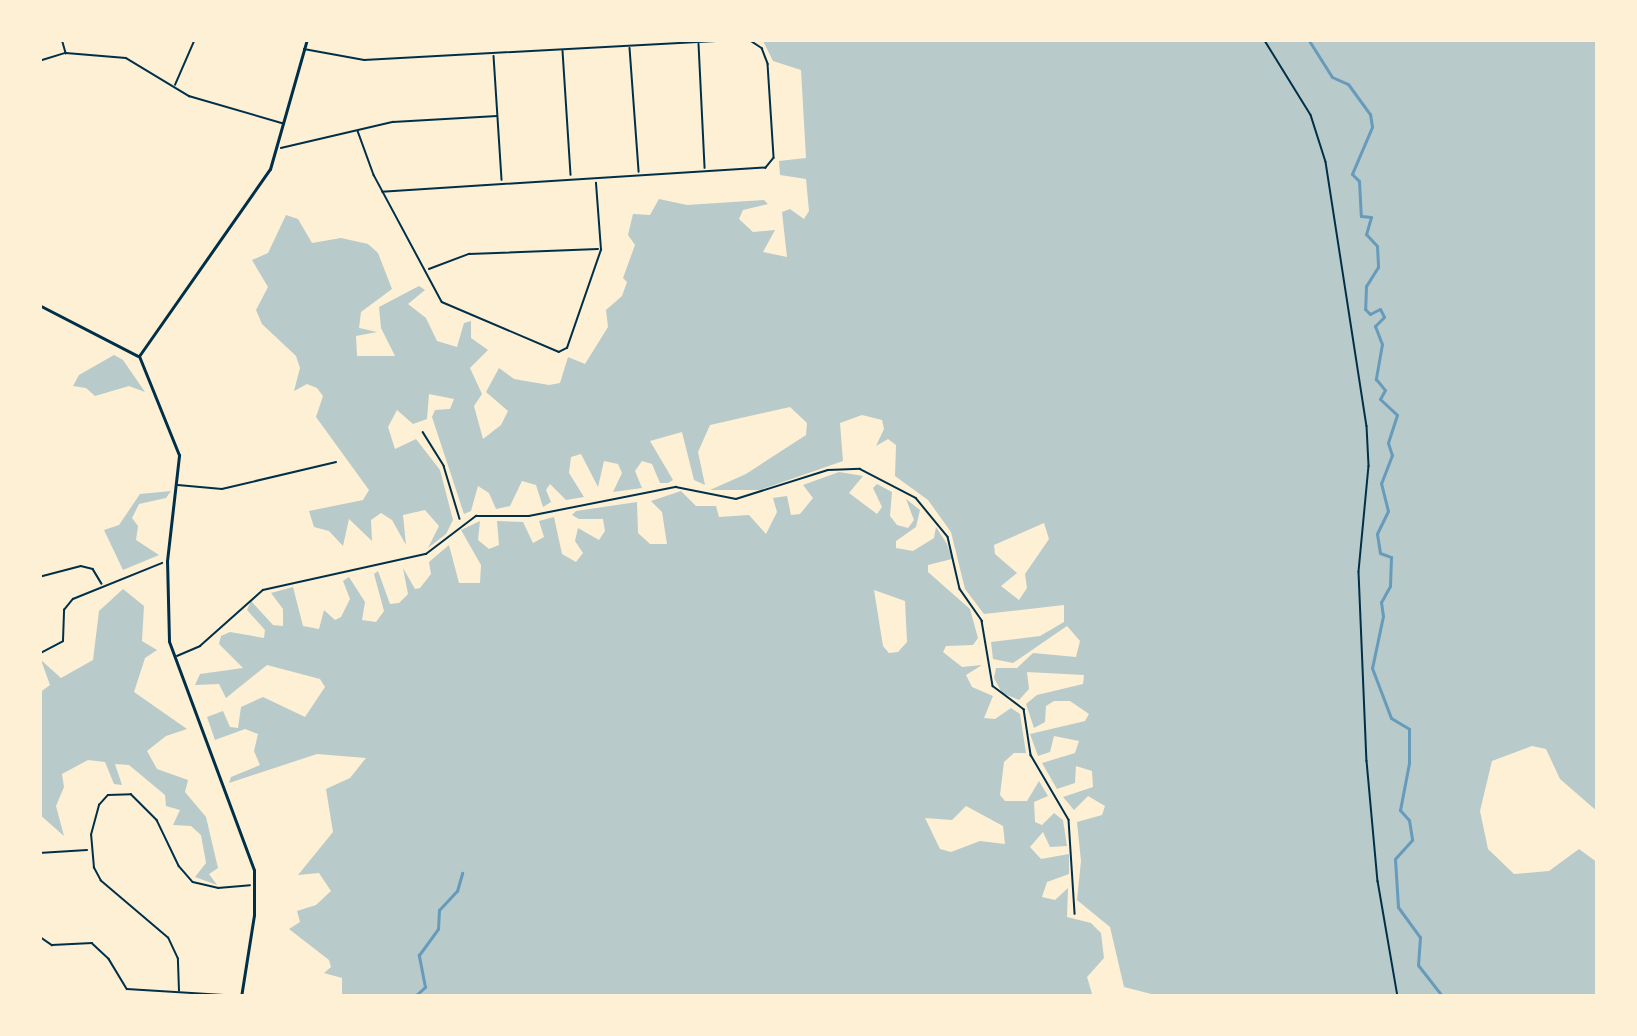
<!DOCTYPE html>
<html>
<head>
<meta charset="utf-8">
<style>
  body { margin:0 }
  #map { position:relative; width:1637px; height:1036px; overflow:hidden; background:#fdf0d5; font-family:"Noto Serif",serif }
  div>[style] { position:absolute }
  .green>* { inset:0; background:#b9caca }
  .stream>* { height:3px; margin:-1.5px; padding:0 1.5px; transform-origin:1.5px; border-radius:1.5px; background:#669bbc }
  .path>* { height:1.5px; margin:-0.75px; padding:0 0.75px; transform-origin:0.75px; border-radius:0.75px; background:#003049 }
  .minor>* { height:1.5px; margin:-0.75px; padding:0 0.75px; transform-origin:0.75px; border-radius:0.75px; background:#003049 }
  .tertiary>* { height:3px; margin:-1.5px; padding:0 1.5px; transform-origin:1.5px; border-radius:1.5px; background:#003049 }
  .secondary>* { height:3px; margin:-1.5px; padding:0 1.5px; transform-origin:1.5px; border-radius:1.5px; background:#003049 }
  span { translate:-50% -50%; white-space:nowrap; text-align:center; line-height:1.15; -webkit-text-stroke:9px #fdf0d5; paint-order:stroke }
  .frame { position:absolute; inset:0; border:42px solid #fdf0d5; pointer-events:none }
</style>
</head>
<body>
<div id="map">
  <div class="green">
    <i style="clip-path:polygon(evenodd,762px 39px,1598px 39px,1598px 812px,1560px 779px,1546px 749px,1532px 746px,1492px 761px,1480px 811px,1488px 849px,1514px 874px,1549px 871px,1579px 849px,1598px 863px,1598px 997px,1163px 997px,1124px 987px,1110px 927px,1077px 900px,1081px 861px,1077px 822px,1102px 815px,1105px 806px,1088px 796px,1074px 810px,1063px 797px,1093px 787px,1092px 771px,1076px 766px,1075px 783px,1057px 789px,1042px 763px,1075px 753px,1079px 741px,1054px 736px,1050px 752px,1038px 756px,1030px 734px,1085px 721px,1089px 714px,1070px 701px,1054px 701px,1046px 706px,1045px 722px,1034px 728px,1026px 704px,1037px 695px,1083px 684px,1084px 675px,1027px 672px,1029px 689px,1019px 700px,1002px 693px,994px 678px,996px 668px,1017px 668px,1033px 653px,1076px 657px,1080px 641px,1067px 626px,1013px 663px,993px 659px,991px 642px,1040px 636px,1064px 622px,1064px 605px,984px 614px,965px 589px,951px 532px,928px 500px,895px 476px,896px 445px,888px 439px,876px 446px,884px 429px,882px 420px,862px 415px,840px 423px,843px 461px,760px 490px,710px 490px,746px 474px,806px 435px,807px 423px,790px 407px,710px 425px,698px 452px,705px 485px,694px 480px,682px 432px,650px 441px,673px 480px,668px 483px,660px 483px,652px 464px,642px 461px,635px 471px,642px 488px,613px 492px,622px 473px,618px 464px,604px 461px,598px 487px,581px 454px,571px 457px,569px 473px,584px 497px,566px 500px,550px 484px,546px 490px,551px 502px,543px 507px,536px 485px,522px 481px,510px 506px,496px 509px,489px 493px,478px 486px,471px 511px,464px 514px,432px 417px,435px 410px,450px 409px,454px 399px,429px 394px,427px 419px,413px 424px,397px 410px,388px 427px,395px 449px,416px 439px,440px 470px,453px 520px,446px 534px,428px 548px,439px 526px,425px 510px,403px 515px,406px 545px,392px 520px,381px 513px,371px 520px,372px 541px,349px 519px,343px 546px,329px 531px,314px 527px,309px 511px,363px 500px,369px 490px,316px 417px,323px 396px,317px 388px,307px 384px,294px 391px,300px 368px,296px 356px,262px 324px,256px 310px,268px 287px,252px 260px,268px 253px,286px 215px,298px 219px,312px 243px,341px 238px,368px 244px,378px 253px,392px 289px,361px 312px,359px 328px,377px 332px,356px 336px,357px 356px,395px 356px,381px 328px,379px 307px,419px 286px,425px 290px,408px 304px,426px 318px,437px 341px,457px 347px,464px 323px,471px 321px,471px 338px,488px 350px,470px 368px,482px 394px,474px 406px,483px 439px,501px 425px,508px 411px,486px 392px,499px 368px,514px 379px,549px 385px,560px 383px,568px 357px,585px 364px,608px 327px,606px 310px,622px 296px,627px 282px,623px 278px,635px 245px,628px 235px,633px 214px,650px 215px,659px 199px,687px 205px,764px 200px,768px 204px,743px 210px,739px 219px,753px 232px,775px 230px,763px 252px,787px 257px,782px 212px,790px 209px,804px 219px,809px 211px,806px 179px,780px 175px,779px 161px,806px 158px,801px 70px,773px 61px,762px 39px,1044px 523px,1049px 539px,1025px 574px,1027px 588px,1019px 600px,1001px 586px,1017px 573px,995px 554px,994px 545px,1044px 523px)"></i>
    <i style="clip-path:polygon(114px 355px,123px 360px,145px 392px,129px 386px,95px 396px,86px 388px,73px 386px,79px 375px)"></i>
    <i style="clip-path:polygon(evenodd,839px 472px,863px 476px,849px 493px,877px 514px,882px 507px,873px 488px,877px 484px,892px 492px,890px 516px,897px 525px,908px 528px,914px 520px,906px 499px,920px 510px,916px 527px,896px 541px,896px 548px,913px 551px,934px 538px,936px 527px,947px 544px,952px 559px,928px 565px,928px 572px,970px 609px,978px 638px,973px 645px,946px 646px,943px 652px,962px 667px,982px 665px,966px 675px,972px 687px,993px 696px,984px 718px,995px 719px,1011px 708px,1020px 714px,1026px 753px,1014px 753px,1004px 762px,1000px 795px,1005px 801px,1027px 801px,1039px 781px,1048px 796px,1034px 802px,1035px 822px,1042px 825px,1054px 813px,1063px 820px,1067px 846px,1050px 847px,1043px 832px,1030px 847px,1041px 859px,1069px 854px,1069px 874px,1047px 882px,1042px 897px,1055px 900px,1068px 888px,1067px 917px,1091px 923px,1101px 933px,1104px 958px,1087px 977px,1093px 997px,342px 997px,342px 978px,324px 973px,331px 967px,329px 960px,289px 929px,300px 922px,297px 911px,316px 905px,331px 891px,319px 873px,298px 875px,333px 832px,326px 789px,350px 778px,366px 758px,317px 754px,229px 783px,231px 777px,260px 765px,254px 751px,258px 734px,245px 729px,215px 740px,207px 717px,223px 711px,230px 727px,238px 728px,241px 707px,263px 697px,305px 717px,325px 687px,320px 679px,267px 665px,226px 698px,219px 684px,195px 685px,200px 674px,243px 668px,219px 644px,221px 636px,230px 632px,264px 638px,265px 630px,247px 610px,251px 601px,273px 625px,283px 626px,283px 609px,271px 593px,293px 587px,303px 626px,319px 629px,324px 610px,335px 620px,341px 617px,350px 599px,343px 581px,349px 577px,365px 602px,362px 620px,376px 622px,384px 611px,374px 574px,378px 571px,390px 604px,399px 603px,408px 594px,403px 568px,415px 589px,420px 588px,431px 574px,429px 562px,449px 545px,459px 583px,480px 583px,481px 565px,461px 530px,480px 521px,478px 540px,489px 549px,499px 545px,497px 521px,523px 522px,533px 543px,544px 537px,539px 521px,554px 517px,562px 554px,576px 562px,583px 553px,575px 541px,578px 528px,599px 540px,605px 531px,603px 519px,579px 519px,572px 515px,576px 511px,637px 502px,638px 533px,650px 544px,667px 544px,662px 512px,651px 501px,681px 491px,696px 506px,716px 506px,719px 517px,749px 515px,766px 534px,777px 512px,773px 498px,787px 496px,791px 515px,800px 514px,813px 498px,803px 485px,839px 472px,874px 590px,905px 601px,907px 642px,898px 652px,889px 653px,883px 646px,874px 590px,839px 472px,966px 806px,1003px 826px,1005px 844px,980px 841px,951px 852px,940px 849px,925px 818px,952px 820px,966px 806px)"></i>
    <i style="clip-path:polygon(171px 491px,166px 498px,139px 504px,132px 518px,138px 526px,136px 540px,159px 555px,123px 570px,104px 530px,119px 525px,140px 494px)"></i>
    <i style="clip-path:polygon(123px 589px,144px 606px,142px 641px,157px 650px,145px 658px,134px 692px,187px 729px,166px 736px,147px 751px,157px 769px,188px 780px,185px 792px,206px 817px,218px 868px,209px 874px,217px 885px,195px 877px,206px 863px,201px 835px,191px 826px,173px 825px,180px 810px,166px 806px,165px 795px,129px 765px,115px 764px,122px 785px,114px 784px,105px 762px,88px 760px,62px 774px,64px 787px,56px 806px,64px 836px,39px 814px,39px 693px,50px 685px,41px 660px,61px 678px,93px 660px,99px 611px)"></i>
  </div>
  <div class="stream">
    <i style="left:1308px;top:39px;width:45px;rotate:57.7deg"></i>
    <i style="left:1332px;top:77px;width:17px;rotate:24deg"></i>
    <i style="left:1348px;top:84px;width:37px;rotate:54deg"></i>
    <i style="left:1370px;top:114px;width:13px;rotate:81deg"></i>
    <i style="left:1372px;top:127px;width:51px;rotate:113.1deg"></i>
    <i style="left:1352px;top:174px;width:10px;rotate:45deg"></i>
    <i style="left:1359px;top:181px;width:35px;rotate:87deg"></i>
    <i style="left:1361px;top:216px;width:10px;rotate:6deg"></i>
    <i style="left:1371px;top:217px;width:18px;rotate:106deg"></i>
    <i style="left:1366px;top:234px;width:16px;rotate:47deg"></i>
    <i style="left:1377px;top:246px;width:21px;rotate:87deg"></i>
    <i style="left:1378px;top:267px;width:22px;rotate:122deg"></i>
    <i style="left:1366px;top:286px;width:23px;rotate:92deg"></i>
    <i style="left:1365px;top:309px;width:7px;rotate:45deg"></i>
    <i style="left:1370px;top:314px;width:11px;rotate:-27deg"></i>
    <i style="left:1380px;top:309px;width:9px;rotate:63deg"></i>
    <i style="left:1384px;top:317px;width:13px;rotate:135deg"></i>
    <i style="left:1375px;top:326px;width:19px;rotate:69deg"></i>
    <i style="left:1382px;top:344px;width:36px;rotate:100deg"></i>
    <i style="left:1376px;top:379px;width:14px;rotate:51deg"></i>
    <i style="left:1385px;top:390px;width:10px;rotate:119deg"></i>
    <i style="left:1380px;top:399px;width:23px;rotate:43deg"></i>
    <i style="left:1397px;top:415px;width:29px;rotate:108deg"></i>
    <i style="left:1388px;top:443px;width:13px;rotate:72deg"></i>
    <i style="left:1392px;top:455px;width:30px;rotate:111deg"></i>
    <i style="left:1381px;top:483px;width:29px;rotate:76deg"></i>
    <i style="left:1388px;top:511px;width:25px;rotate:116deg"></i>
    <i style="left:1377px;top:534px;width:19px;rotate:81deg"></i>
    <i style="left:1380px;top:553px;width:12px;rotate:20deg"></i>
    <i style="left:1391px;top:557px;width:29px;rotate:92deg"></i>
    <i style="left:1390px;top:586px;width:18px;rotate:119deg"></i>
    <i style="left:1381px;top:602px;width:14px;rotate:82deg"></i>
    <i style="left:1383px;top:616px;width:53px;rotate:101.9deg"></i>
    <i style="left:1372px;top:668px;width:53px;rotate:69.2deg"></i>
    <i style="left:1391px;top:718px;width:21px;rotate:31deg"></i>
    <i style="left:1409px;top:729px;width:34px;rotate:90deg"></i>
    <i style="left:1409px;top:763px;width:48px;rotate:100.8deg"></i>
    <i style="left:1400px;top:810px;width:13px;rotate:48deg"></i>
    <i style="left:1409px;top:820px;width:20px;rotate:81deg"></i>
    <i style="left:1412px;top:840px;width:25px;rotate:132deg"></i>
    <i style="left:1395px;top:859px;width:48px;rotate:86.4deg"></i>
    <i style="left:1398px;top:907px;width:37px;rotate:54deg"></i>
    <i style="left:1420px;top:937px;width:28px;rotate:94deg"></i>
    <i style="left:1418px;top:965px;width:41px;rotate:52deg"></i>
    <i style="left:414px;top:997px;width:15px;rotate:-42deg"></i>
    <i style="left:425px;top:987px;width:33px;rotate:-101deg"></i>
    <i style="left:419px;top:955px;width:32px;rotate:-54deg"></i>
    <i style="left:438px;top:929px;width:19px;rotate:-87deg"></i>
    <i style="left:439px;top:910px;width:26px;rotate:-47deg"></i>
    <i style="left:457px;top:891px;width:19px;rotate:-74deg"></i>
  </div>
  <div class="path">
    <i style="left:1264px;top:39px;width:89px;rotate:58.3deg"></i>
    <i style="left:1311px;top:115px;width:49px;rotate:72.3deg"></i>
    <i style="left:1326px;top:162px;width:267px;rotate:81.2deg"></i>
    <i style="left:1367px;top:426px;width:40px;rotate:87.1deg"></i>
    <i style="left:1369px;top:466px;width:106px;rotate:95.4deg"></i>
    <i style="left:1359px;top:572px;width:189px;rotate:87.6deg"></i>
    <i style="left:1367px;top:761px;width:121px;rotate:84.8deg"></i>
    <i style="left:1378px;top:881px;width:118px;rotate:80.2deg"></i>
  </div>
  <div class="minor">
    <i style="left:62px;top:39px;width:15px;rotate:74deg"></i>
    <i style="left:699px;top:44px;width:124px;rotate:87.2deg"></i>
    <i style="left:630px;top:48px;width:124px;rotate:85.8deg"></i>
    <i style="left:304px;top:49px;width:61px;rotate:10.4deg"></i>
    <i style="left:364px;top:60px;width:385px;rotate:-3.1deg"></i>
    <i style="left:748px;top:39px;width:17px;rotate:33deg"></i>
    <i style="left:762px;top:48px;width:17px;rotate:69deg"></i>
    <i style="left:768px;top:64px;width:94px;rotate:86.3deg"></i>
    <i style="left:774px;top:158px;width:13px;rotate:129deg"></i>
    <i style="left:766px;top:168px;width:384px;rotate:176.4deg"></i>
    <i style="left:563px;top:51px;width:124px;rotate:86.3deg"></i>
    <i style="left:494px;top:56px;width:124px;rotate:86.3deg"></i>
    <i style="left:39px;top:61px;width:28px;rotate:-17deg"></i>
    <i style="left:66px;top:53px;width:60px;rotate:4.8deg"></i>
    <i style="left:126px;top:58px;width:74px;rotate:31.1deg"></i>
    <i style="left:189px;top:96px;width:97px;rotate:16.2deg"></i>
    <i style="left:175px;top:85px;width:50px;rotate:-66.5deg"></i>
    <i style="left:358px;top:131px;width:47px;rotate:70deg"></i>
    <i style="left:374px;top:175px;width:144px;rotate:61.8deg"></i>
    <i style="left:442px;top:302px;width:127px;rotate:23.1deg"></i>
    <i style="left:559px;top:352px;width:9px;rotate:-27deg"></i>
    <i style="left:567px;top:348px;width:104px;rotate:-70.9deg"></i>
    <i style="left:601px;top:250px;width:67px;rotate:-94.3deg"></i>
    <i style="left:281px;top:148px;width:115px;rotate:-13.1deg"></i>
    <i style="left:393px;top:122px;width:104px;rotate:-3.3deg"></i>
    <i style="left:429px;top:269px;width:43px;rotate:-20.6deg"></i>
    <i style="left:469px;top:254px;width:129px;rotate:-2.2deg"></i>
    <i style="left:423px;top:432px;width:40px;rotate:58deg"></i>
    <i style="left:444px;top:466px;width:55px;rotate:73.2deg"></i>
    <i style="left:178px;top:485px;width:44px;rotate:5.2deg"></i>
    <i style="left:222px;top:489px;width:117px;rotate:-13.3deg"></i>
    <i style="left:39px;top:577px;width:43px;rotate:-14.7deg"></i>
    <i style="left:81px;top:566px;width:12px;rotate:14deg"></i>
    <i style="left:93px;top:569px;width:17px;rotate:59deg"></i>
    <i style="left:39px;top:654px;width:27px;rotate:-28deg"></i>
    <i style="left:63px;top:641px;width:31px;rotate:-88deg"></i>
    <i style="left:64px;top:610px;width:14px;rotate:-51deg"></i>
    <i style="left:73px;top:599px;width:96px;rotate:-22deg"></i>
    <i style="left:177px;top:656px;width:25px;rotate:-23deg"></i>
    <i style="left:200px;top:646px;width:84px;rotate:-41.6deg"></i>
    <i style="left:263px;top:590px;width:167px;rotate:-12.5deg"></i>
    <i style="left:426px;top:554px;width:63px;rotate:-37.2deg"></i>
    <i style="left:476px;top:516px;width:53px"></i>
    <i style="left:529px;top:516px;width:150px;rotate:-11.2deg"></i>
    <i style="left:676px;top:487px;width:61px;rotate:11.3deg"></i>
    <i style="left:736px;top:499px;width:96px;rotate:-17.5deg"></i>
    <i style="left:828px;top:470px;width:32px;rotate:-2deg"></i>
    <i style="left:860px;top:469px;width:63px;rotate:27.4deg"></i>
    <i style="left:916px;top:498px;width:50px;rotate:50.6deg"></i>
    <i style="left:948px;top:537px;width:53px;rotate:77deg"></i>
    <i style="left:960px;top:589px;width:39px;rotate:55deg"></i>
    <i style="left:982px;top:621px;width:66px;rotate:80.4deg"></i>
    <i style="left:993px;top:686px;width:39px;rotate:37deg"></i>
    <i style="left:1024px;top:709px;width:47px;rotate:81.3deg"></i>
    <i style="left:1031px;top:755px;width:75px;rotate:59.7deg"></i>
    <i style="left:1069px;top:820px;width:94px;rotate:86.3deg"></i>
    <i style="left:39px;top:853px;width:48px;rotate:-3.6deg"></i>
    <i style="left:39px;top:936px;width:16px;rotate:35deg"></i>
    <i style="left:52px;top:945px;width:40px;rotate:-2.9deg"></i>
    <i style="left:92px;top:943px;width:23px;rotate:43deg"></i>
    <i style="left:109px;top:959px;width:35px;rotate:59deg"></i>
    <i style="left:127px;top:989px;width:113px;rotate:3.5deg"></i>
    <i style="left:179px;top:991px;width:32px;rotate:-92deg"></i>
    <i style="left:178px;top:959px;width:23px;rotate:-115deg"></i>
    <i style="left:168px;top:938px;width:88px;rotate:-139.6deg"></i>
    <i style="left:101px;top:881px;width:15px;rotate:-118deg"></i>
    <i style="left:94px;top:868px;width:33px;rotate:-95deg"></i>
    <i style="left:91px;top:835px;width:31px;rotate:-75deg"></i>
    <i style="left:99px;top:805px;width:13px;rotate:-48deg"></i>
    <i style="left:108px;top:795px;width:23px;rotate:-2deg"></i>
    <i style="left:131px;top:794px;width:37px;rotate:45deg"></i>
    <i style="left:157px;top:820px;width:51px;rotate:64.4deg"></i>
    <i style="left:179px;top:866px;width:21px;rotate:49deg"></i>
    <i style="left:193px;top:882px;width:26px;rotate:13deg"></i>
    <i style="left:218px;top:888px;width:32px;rotate:-5deg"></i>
  </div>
  <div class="tertiary">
    <i style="left:39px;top:305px;width:111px;rotate:27.3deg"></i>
  </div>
  <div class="secondary">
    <i style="left:241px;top:997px;width:83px;rotate:-81deg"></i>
    <i style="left:254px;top:915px;width:45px;rotate:-90deg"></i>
    <i style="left:254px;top:870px;width:244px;rotate:-110.4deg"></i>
    <i style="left:169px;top:641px;width:80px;rotate:-91.4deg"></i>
    <i style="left:167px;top:561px;width:107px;rotate:-83.5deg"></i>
    <i style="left:179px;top:455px;width:107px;rotate:-112deg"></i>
    <i style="left:139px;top:356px;width:228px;rotate:-55deg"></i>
    <i style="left:270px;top:169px;width:135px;rotate:-74.1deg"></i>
  </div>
  <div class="frame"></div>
</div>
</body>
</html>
